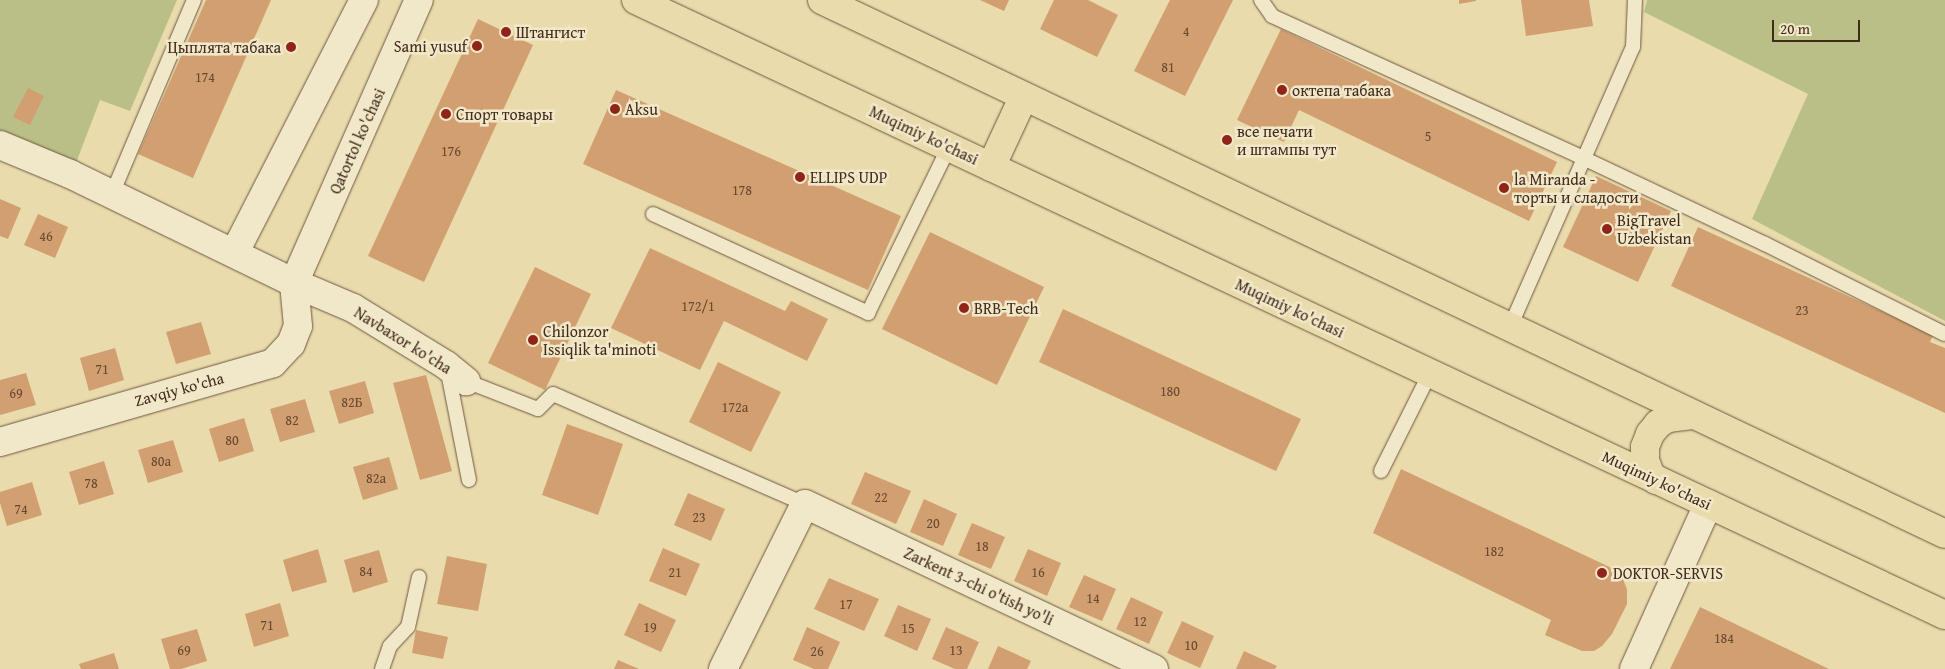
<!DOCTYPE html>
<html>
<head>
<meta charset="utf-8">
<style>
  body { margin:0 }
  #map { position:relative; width:1945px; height:669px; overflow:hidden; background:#eadbad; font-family:"Gentium Book Plus",serif }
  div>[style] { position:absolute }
  .green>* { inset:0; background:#babf88 }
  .building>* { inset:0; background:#d29f71 }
  .roads { filter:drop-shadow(0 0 1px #6d5740) drop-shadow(0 0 1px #6d5740) }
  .service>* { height:14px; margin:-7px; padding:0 7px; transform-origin:7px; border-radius:7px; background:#f1e8ca }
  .minor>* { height:28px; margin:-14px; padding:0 14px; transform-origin:14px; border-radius:14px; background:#f1e8ca }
  .primary>* { height:28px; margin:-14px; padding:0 14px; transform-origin:14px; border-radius:14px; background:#eadbad }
  .dots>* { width:14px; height:14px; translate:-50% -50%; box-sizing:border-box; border:2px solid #f1e8ca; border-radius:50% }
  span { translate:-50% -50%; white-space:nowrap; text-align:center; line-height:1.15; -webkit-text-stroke:5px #f1e8ca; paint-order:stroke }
  .number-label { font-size:14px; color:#674831 }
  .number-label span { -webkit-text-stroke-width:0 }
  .poi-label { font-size:16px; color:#432b1c }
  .left { translate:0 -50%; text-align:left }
  .right { translate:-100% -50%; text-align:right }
  .street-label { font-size:16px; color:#432b1c }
  .scale { position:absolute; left:1772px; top:20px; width:88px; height:22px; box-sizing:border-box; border:2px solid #432b1c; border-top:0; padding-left:6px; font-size:15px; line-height:18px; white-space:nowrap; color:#432b1c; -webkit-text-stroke:4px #f1e8ca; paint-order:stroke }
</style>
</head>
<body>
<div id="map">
  <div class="green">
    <i style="clip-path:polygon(0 0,177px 0,130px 111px,100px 100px,76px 163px,0 134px)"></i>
    <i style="clip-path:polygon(1647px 0,1945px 0,1945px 321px,1752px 219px,1808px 94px,1644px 12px)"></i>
  </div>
  <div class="building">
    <i style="clip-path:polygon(206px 0,271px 0,193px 178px,138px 154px)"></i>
    <i style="clip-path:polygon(980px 0,1009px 0,1004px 11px)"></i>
    <i style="clip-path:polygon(1054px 0,1088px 0,1118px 15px,1097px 57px,1040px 29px)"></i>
    <i style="clip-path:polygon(1170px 0,1233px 0,1185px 96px,1134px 71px)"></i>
    <i style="clip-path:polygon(1459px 0,1476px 0,1476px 1px,1459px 4px)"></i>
    <i style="clip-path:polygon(1521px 0,1589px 0,1593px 26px,1526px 36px)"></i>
    <i style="clip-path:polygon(478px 19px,533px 45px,424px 282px,368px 256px)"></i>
    <i style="clip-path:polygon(1281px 29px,1557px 162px,1529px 221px,1299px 110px,1284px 142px,1237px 120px)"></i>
    <i style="clip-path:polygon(28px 88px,44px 96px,30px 125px,13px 117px)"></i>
    <i style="clip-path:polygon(616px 90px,901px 216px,868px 290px,583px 164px)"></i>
    <i style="clip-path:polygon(1596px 176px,1671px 211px,1638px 282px,1563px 247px)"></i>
    <i style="clip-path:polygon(0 199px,21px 208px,8px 239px,0 236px)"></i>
    <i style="clip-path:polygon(38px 214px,68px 227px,55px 258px,24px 245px)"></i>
    <i style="clip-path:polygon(1698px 227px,1933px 335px,1930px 342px,1945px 348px,1945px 413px,1671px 286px)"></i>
    <i style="clip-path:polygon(930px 232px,1044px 287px,997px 385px,882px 329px)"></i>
    <i style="clip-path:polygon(650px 248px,785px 311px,791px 301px,828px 319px,807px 361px,724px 321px,700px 370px,611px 328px)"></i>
    <i style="clip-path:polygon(535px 267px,591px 294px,545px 390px,488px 363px)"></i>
    <i style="clip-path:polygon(1063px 309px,1301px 419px,1276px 471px,1039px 362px)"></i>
    <i style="clip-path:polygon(201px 322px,211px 354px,176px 364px,166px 332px)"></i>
    <i style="clip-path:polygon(115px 348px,124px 380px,89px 391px,80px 358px)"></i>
    <i style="clip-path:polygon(718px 362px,781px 392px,751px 452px,689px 422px)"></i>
    <i style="clip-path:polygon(26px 373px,36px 405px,0 415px,0 380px)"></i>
    <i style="clip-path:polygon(426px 375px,452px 471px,420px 480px,393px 383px)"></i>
    <i style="clip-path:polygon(365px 381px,374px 413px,339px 424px,329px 391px)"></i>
    <i style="clip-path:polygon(305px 399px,315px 432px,280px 442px,270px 409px)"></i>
    <i style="clip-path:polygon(244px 418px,254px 451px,219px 462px,209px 429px)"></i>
    <i style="clip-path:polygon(567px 424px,623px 444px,598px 515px,542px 495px)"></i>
    <i style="clip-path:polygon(173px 440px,183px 472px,148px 483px,138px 450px)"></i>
    <i style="clip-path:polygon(389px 457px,398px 489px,363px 500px,353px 467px)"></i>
    <i style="clip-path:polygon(104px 461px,114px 494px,79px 505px,69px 472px)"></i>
    <i style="clip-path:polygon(1401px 469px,1616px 570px,1622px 577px,1627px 589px,1627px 604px,1612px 634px,1602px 646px,1594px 651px,1582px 651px,1545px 635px,1551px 620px,1373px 533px)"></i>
    <i style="clip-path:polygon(865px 472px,911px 491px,896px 524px,851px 504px)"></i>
    <i style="clip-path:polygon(32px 482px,42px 515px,7px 526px,0 503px,0 492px)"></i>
    <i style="clip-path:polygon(688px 493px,725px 509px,711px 541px,674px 525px)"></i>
    <i style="clip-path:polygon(924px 499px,957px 514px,943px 546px,910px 532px)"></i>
    <i style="clip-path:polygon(972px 523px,1005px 537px,991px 569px,958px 555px)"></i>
    <i style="clip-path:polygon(663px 548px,700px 564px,686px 596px,649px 581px)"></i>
    <i style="clip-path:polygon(318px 549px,327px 582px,292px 592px,283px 560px)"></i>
    <i style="clip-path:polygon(1028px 549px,1061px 563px,1047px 596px,1014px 581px)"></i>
    <i style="clip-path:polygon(379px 550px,388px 582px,353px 593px,344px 560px)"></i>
    <i style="clip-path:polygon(447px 556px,487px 564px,478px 611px,437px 604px)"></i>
    <i style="clip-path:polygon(1084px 575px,1116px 589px,1102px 621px,1069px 607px)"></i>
    <i style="clip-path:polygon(829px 578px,879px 599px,864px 631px,814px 609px)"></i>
    <i style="clip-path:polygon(1131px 597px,1163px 612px,1149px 644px,1116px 629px)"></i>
    <i style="clip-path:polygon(280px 603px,289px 636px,254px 647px,245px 614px)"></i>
    <i style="clip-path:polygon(639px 603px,676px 620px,661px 652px,624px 635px)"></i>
    <i style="clip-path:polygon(898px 605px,931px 619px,917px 651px,884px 636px)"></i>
    <i style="clip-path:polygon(1700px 607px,1829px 669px,1670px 669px)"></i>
    <i style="clip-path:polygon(1182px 621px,1214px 636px,1200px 668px,1167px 653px)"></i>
    <i style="clip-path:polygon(807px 627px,840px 642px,828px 669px,814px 669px,793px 660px)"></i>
    <i style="clip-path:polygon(946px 627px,979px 642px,967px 669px,955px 669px,932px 659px)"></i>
    <i style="clip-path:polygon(197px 629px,207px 661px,181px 669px,170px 669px,161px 639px)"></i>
    <i style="clip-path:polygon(416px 630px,448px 637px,443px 659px,412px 653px)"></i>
    <i style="clip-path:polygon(998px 646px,1031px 661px,1027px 669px,988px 669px)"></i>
    <i style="clip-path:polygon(1244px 651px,1277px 666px,1275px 669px,1236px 669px)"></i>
    <i style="clip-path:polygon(114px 653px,119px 669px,81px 669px,79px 664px)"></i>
    <i style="clip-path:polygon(618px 660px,639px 669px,614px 669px)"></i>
  </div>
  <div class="roads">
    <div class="service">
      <i style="left:1261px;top:0;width:19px;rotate:55deg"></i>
      <i style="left:1272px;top:16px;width:342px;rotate:24.5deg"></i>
      <i style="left:1583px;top:158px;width:201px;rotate:25.3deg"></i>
      <i style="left:1765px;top:244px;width:201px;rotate:26.6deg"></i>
      <i style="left:112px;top:194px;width:211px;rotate:-67.1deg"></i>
      <i style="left:653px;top:214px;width:237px;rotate:24.7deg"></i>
      <i style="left:868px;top:313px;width:185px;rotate:-64deg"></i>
      <i style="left:1510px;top:327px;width:306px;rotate:-66.3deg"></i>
      <i style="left:1633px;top:47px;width:47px;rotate:-87.6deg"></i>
      <i style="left:447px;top:367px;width:115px;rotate:79deg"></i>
      <i style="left:466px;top:381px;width:77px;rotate:21.3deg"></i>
      <i style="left:538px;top:409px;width:21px;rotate:-45deg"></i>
      <i style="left:553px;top:394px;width:275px;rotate:23.6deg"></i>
      <i style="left:1381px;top:471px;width:110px;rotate:-63.4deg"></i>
      <i style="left:382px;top:669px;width:24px;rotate:-71deg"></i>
      <i style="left:390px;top:646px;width:26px;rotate:-47deg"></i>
      <i style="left:408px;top:627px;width:51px;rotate:-77.6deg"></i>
    </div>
    <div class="minor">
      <i style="left:0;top:145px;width:76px;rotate:22.5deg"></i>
      <i style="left:70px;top:174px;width:249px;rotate:25.9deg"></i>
      <i style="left:294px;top:283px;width:64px;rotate:23deg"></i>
      <i style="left:353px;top:308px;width:109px;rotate:31.5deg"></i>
      <i style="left:446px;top:365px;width:26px;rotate:39deg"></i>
      <i style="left:235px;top:252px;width:283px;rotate:-62.9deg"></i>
      <i style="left:0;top:442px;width:284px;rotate:-16.1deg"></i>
      <i style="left:273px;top:363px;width:26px;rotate:-47deg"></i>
      <i style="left:291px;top:344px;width:19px;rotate:-69deg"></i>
      <i style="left:298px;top:326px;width:43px;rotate:-95.3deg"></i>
      <i style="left:294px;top:283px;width:309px;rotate:-66.2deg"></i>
      <i style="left:723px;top:669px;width:184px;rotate:-63.6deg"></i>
      <i style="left:805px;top:504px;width:386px;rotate:25.3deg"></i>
      <i style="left:1634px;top:669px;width:181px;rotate:-65.8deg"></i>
    </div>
    <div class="primary">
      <i style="left:636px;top:0;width:1446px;rotate:25.17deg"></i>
      <i style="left:822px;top:0;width:1243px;rotate:25.43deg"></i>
      <i style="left:991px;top:167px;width:78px;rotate:-65.1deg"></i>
      <i style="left:1656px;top:480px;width:8px;rotate:-135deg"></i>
      <i style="left:1650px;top:474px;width:15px;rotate:-110deg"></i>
      <i style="left:1645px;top:460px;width:13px;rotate:-90deg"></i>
      <i style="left:1645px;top:447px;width:14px;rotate:-69deg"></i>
      <i style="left:1650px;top:434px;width:13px;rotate:-51deg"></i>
      <i style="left:1658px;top:424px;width:12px;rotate:-31deg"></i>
      <i style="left:1668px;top:418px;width:26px;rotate:-7deg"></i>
    </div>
  </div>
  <div class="dots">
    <i style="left:506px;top:32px;background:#8f2418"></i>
    <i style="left:477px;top:46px;background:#8f2418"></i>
    <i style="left:291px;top:47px;background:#8f2418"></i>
    <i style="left:1282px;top:90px;background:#8f2418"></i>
    <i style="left:615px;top:109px;background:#8f2418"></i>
    <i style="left:446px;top:114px;background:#8f2418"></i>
    <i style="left:1227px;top:140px;background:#8f2418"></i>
    <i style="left:800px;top:177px;background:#8f2418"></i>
    <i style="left:1504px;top:188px;background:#8f2418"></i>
    <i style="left:1607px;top:229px;background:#8f2418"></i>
    <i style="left:964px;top:308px;background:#8f2418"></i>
    <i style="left:533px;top:340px;background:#8f2418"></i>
    <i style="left:1602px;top:573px;background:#8f2418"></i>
  </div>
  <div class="number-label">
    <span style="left:1186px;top:31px">4</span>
    <span style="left:1168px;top:67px">81</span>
    <span style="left:205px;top:77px">174</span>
    <span style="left:1428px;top:136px">5</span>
    <span style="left:451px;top:151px">176</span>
    <span style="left:742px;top:190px">178</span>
    <span style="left:46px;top:236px">46</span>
    <span style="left:698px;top:306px">172/1</span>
    <span style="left:1802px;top:310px">23</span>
    <span style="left:102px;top:369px">71</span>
    <span style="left:1170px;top:391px">180</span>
    <span style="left:16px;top:393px">69</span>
    <span style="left:352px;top:402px">82Б</span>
    <span style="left:735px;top:407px">172a</span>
    <span style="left:292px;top:420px">82</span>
    <span style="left:232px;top:440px">80</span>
    <span style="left:161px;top:461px">80a</span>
    <span style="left:376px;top:478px">82a</span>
    <span style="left:91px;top:483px">78</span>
    <span style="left:881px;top:497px">22</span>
    <span style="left:21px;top:509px">74</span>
    <span style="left:699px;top:517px">23</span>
    <span style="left:933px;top:523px">20</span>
    <span style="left:982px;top:546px">18</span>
    <span style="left:1494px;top:551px">182</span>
    <span style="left:366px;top:571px">84</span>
    <span style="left:675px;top:572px">21</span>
    <span style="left:1038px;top:572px">16</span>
    <span style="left:1093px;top:598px">14</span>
    <span style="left:846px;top:604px">17</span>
    <span style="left:1140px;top:621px">12</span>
    <span style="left:267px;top:625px">71</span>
    <span style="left:650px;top:627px">19</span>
    <span style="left:908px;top:628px">15</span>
    <span style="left:1724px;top:638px">184</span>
    <span style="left:1191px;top:645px">10</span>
    <span style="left:184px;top:650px">69</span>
    <span style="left:956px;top:650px">13</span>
    <span style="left:817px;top:651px">26</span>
  </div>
  <div class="poi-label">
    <span class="left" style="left:516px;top:32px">Штангист</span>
    <span class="right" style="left:467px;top:46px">Sami yusuf</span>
    <span class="right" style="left:281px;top:47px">Цыплята табака</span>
    <span class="left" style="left:1292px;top:90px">октепа табака</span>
    <span class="left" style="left:625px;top:109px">Aksu</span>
    <span class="left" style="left:456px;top:114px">Спорт товары</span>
    <span class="left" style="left:1237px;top:140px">все печати<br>и штампы тут</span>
    <span class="left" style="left:810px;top:177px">ELLIPS UDP</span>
    <span class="left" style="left:1514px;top:188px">la Miranda -<br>торты и сладости</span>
    <span class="left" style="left:1617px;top:229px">BigTravel<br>Uzbekistan</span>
    <span class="left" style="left:974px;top:308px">BRB-Tech</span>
    <span class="left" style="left:543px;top:340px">Chilonzor<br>Issiqlik ta'minoti</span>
    <span class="left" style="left:1613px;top:573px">DOKTOR-SERVIS</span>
  </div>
  <div class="street-label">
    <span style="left:924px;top:135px;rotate:25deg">Muqimiy ko'chasi</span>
    <span style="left:357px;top:141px;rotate:-66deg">Qatortol ko'chasi</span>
    <span style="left:1290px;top:308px;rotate:25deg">Muqimiy ko'chasi</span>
    <span style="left:403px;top:340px;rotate:32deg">Navbaxor ko'cha</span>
    <span style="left:179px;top:389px;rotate:-15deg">Zavqiy ko'cha</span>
    <span style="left:1657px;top:480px;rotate:25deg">Muqimiy ko'chasi</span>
    <span style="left:979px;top:586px;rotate:25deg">Zarkent 3-chi o'tish yo'li</span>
  </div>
  <div class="scale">20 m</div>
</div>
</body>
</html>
